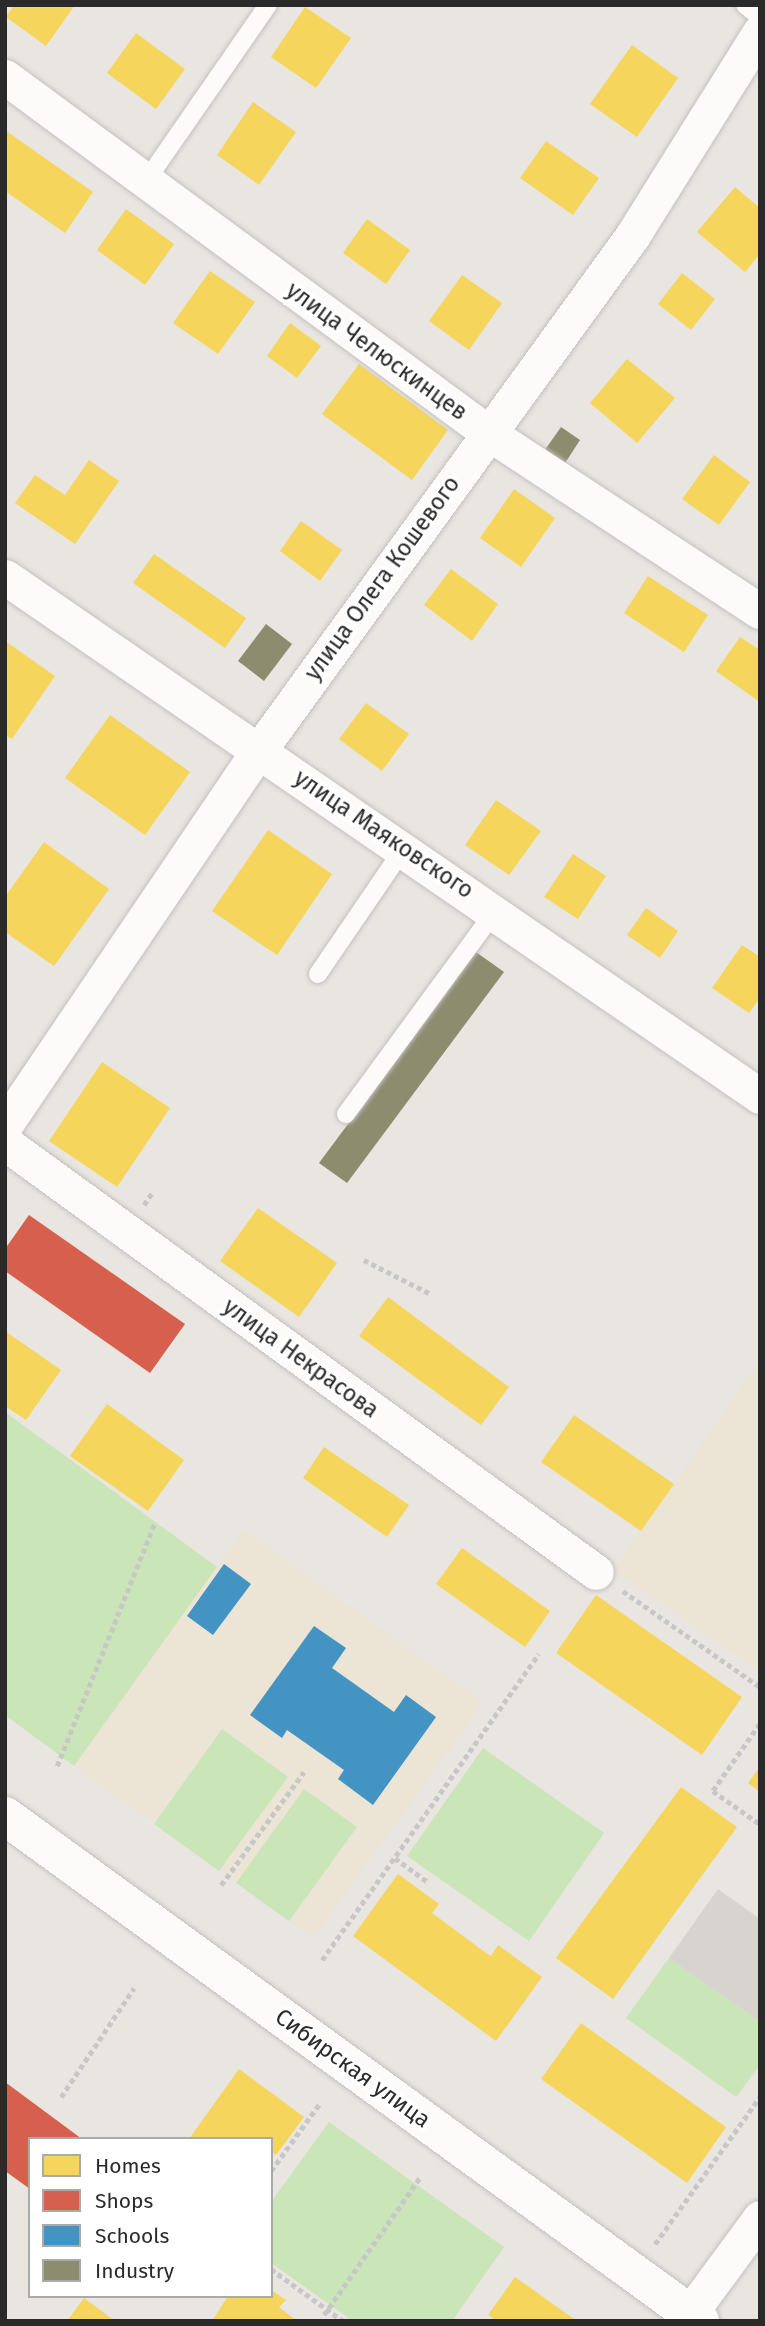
<!DOCTYPE html>
<html>
<head>
<meta charset="utf-8">
<style>
  body { margin:0 }
  #map { position:relative; width:765px; height:2326px; overflow:hidden; background:#e9e5e0; font-family:"Fira Sans",sans-serif }
  div>[style] { position:absolute }
  .education>* { inset:0; background:#ece4d4 }
  .green>* { inset:0; background:#cae5b8 }
  .plaza>* { inset:0; background:#d7d3ce }
  .homes>* { inset:0; background:#f6d55c }
  .shops>* { inset:0; background:#d6604d }
  .schools>* { inset:0; background:#4393c3 }
  .industry>* { inset:0; background:#8c8c6e }
  .path>* { height:4.5px; margin-top:-2.25px; transform-origin:0; background:repeating-linear-gradient(90deg,#c8c7c7 0 5px,transparent 0 8.5px) }
  .roads { filter:drop-shadow(0 0 2px #c2c1c2) drop-shadow(0 0 2px #c2c1c2) }
  .lane>* { height:18px; margin:-9px; padding:0 9px; transform-origin:9px; border-radius:9px; background:#fcfbfa }
  .street>* { height:35px; margin:-17.5px; padding:0 17.5px; transform-origin:17.5px; border-radius:17.5px; background:#fcfbfa }
  .secondary>* { height:38px; margin:-19px; padding:0 19px; transform-origin:19px; border-radius:19px; background:#fcfbfa }
  span { translate:-50% -50%; white-space:nowrap; text-align:center; line-height:1.15; -webkit-text-stroke:7px #fff; paint-order:stroke }
  .street-label { font-size:23px; color:#2a2a2a }
  .frame { position:absolute; inset:0; border:7px solid #2a2a2a; pointer-events:none }
  .legend { position:absolute; left:28px; top:2137px; width:245px; height:161px; box-sizing:border-box; background:#fff; border:2px solid #aaa; margin:0; padding:9px 12px; list-style:none; font-size:21px; color:#2a2a2a }
  .legend li { display:flex; align-items:center; gap:14px; height:35px }
  .legend b { width:35px; border:2px solid #aaa }
</style>
</head>
<body>
<div id="map">
  <div class="education">
    <i style="clip-path:polygon(760px 1361px,760px 1672px,614px 1570px)"></i>
    <i style="clip-path:polygon(244px 1530px,483px 1703px,313px 1938px,74px 1766px)"></i>
  </div>
  <div class="green">
    <i style="clip-path:polygon(5px 1412px,217px 1567px,74px 1766px,5px 1715px)"></i>
    <i style="clip-path:polygon(222px 1729px,288px 1777px,219px 1871px,154px 1824px)"></i>
    <i style="clip-path:polygon(483px 1748px,604px 1833px,529px 1941px,407px 1856px)"></i>
    <i style="clip-path:polygon(304px 1789px,357px 1827px,289px 1921px,236px 1883px)"></i>
    <i style="clip-path:polygon(669px 1958px,760px 2022px,760px 2065px,736px 2097px,626px 2018px)"></i>
    <i style="clip-path:polygon(329px 2122px,504px 2247px,452px 2321px,353px 2321px,271px 2263px,271px 2202px)"></i>
  </div>
  <div class="plaza">
    <i style="clip-path:polygon(718px 1889px,760px 1919px,760px 2022px,669px 1958px)"></i>
  </div>
  <div class="homes">
    <i style="clip-path:polygon(14px 5px,75px 5px,46px 46px,6px 17px)"></i>
    <i style="clip-path:polygon(305px 7px,351px 38px,316px 88px,271px 57px)"></i>
    <i style="clip-path:polygon(136px 33px,185px 69px,156px 109px,107px 73px)"></i>
    <i style="clip-path:polygon(632px 45px,678px 78px,637px 137px,590px 104px)"></i>
    <i style="clip-path:polygon(253px 102px,296px 132px,259px 185px,217px 155px)"></i>
    <i style="clip-path:polygon(5px 130px,93px 192px,65px 233px,5px 191px)"></i>
    <i style="clip-path:polygon(546px 141px,599px 178px,573px 215px,520px 178px)"></i>
    <i style="clip-path:polygon(735px 187px,760px 208px,760px 254px,745px 272px,697px 232px)"></i>
    <i style="clip-path:polygon(126px 209px,174px 244px,145px 285px,97px 250px)"></i>
    <i style="clip-path:polygon(367px 219px,410px 250px,386px 284px,343px 253px)"></i>
    <i style="clip-path:polygon(210px 271px,255px 302px,218px 354px,173px 323px)"></i>
    <i style="clip-path:polygon(682px 273px,715px 299px,691px 330px,658px 304px)"></i>
    <i style="clip-path:polygon(462px 275px,502px 303px,469px 350px,429px 321px)"></i>
    <i style="clip-path:polygon(290px 323px,321px 346px,297px 378px,267px 356px)"></i>
    <i style="clip-path:polygon(627px 359px,675px 398px,637px 443px,590px 403px)"></i>
    <i style="clip-path:polygon(359px 364px,448px 430px,412px 480px,322px 414px)"></i>
    <i style="clip-path:polygon(714px 455px,750px 482px,719px 525px,682px 499px)"></i>
    <i style="clip-path:polygon(89px 460px,119px 481px,75px 544px,15px 503px,35px 475px,65px 495px)"></i>
    <i style="clip-path:polygon(514px 489px,555px 518px,521px 567px,480px 538px)"></i>
    <i style="clip-path:polygon(301px 521px,342px 550px,320px 581px,280px 551px)"></i>
    <i style="clip-path:polygon(154px 554px,246px 618px,225px 648px,133px 583px)"></i>
    <i style="clip-path:polygon(451px 569px,498px 604px,472px 641px,424px 605px)"></i>
    <i style="clip-path:polygon(648px 576px,708px 615px,684px 652px,624px 613px)"></i>
    <i style="clip-path:polygon(740px 637px,760px 650px,760px 702px,716px 671px)"></i>
    <i style="clip-path:polygon(5px 641px,55px 676px,12px 739px,5px 735px)"></i>
    <i style="clip-path:polygon(366px 703px,409px 734px,382px 771px,339px 739px)"></i>
    <i style="clip-path:polygon(110px 715px,190px 772px,145px 835px,65px 778px)"></i>
    <i style="clip-path:polygon(496px 800px,541px 831px,509px 875px,465px 845px)"></i>
    <i style="clip-path:polygon(268px 830px,332px 874px,277px 955px,212px 911px)"></i>
    <i style="clip-path:polygon(44px 842px,109px 889px,54px 966px,5px 932px,5px 897px)"></i>
    <i style="clip-path:polygon(573px 854px,606px 876px,578px 919px,544px 897px)"></i>
    <i style="clip-path:polygon(646px 908px,678px 931px,660px 958px,627px 935px)"></i>
    <i style="clip-path:polygon(742px 945px,760px 957px,760px 998px,749px 1013px,712px 988px)"></i>
    <i style="clip-path:polygon(102px 1062px,170px 1108px,117px 1187px,49px 1141px)"></i>
    <i style="clip-path:polygon(258px 1208px,337px 1263px,299px 1317px,220px 1261px)"></i>
    <i style="clip-path:polygon(388px 1297px,509px 1387px,481px 1425px,359px 1336px)"></i>
    <i style="clip-path:polygon(5px 1331px,61px 1370px,26px 1420px,5px 1406px)"></i>
    <i style="clip-path:polygon(107px 1404px,184px 1460px,148px 1511px,70px 1456px)"></i>
    <i style="clip-path:polygon(574px 1415px,674px 1484px,641px 1531px,541px 1462px)"></i>
    <i style="clip-path:polygon(324px 1447px,409px 1505px,387px 1537px,303px 1478px)"></i>
    <i style="clip-path:polygon(462px 1548px,550px 1611px,525px 1647px,436px 1584px)"></i>
    <i style="clip-path:polygon(596px 1595px,742px 1697px,702px 1755px,556px 1653px)"></i>
    <i style="clip-path:polygon(760px 1767px,760px 1792px,748px 1783px)"></i>
    <i style="clip-path:polygon(681px 1787px,737px 1827px,613px 1999px,556px 1958px)"></i>
    <i style="clip-path:polygon(398px 1874px,439px 1904px,432px 1913px,482px 1950px,491px 1956px,498px 1945px,542px 1977px,496px 2041px,353px 1936px)"></i>
    <i style="clip-path:polygon(581px 2023px,726px 2127px,687px 2183px,541px 2079px)"></i>
    <i style="clip-path:polygon(239px 2069px,304px 2117px,276px 2155px,271px 2151px,271px 2139px,189px 2139px)"></i>
    <i style="clip-path:polygon(515px 2277px,577px 2321px,497px 2321px,488px 2315px)"></i>
    <i style="clip-path:polygon(271px 2290px,286px 2300px,279px 2307px,297px 2321px,212px 2321px,228px 2296px,271px 2296px)"></i>
    <i style="clip-path:polygon(84px 2298px,115px 2321px,67px 2321px)"></i>
  </div>
  <div class="shops">
    <i style="clip-path:polygon(29px 1215px,185px 1324px,150px 1373px,5px 1271px,5px 1249px)"></i>
    <i style="clip-path:polygon(5px 2082px,82px 2139px,30px 2139px,30px 2189px,5px 2171px)"></i>
  </div>
  <div class="schools">
    <i style="clip-path:polygon(224px 1564px,251px 1584px,213px 1635px,187px 1616px)"></i>
    <i style="clip-path:polygon(314px 1626px,346px 1648px,332px 1668px,394px 1712px,406px 1695px,436px 1717px,373px 1805px,338px 1779px,344px 1770px,287px 1730px,282px 1738px,250px 1715px)"></i>
  </div>
  <div class="industry">
    <i style="clip-path:polygon(561px 427px,580px 440px,560px 471px,540px 457px)"></i>
    <i style="clip-path:polygon(266px 624px,292px 644px,264px 681px,238px 661px)"></i>
    <i style="clip-path:polygon(476px 952px,504px 972px,347px 1183px,319px 1163px)"></i>
  </div>
  <div class="path">
    <i style="left:144px;top:1205px;width:17px;rotate:-57deg"></i>
    <i style="left:364px;top:1260px;width:75px;rotate:26.9deg"></i>
    <i style="left:623px;top:1591px;width:167px;rotate:35deg"></i>
    <i style="left:760px;top:1724px;width:82px;rotate:125deg"></i>
    <i style="left:713px;top:1791px;width:57px;rotate:35.1deg"></i>
    <i style="left:57px;top:1766px;width:263px;rotate:-68.1deg"></i>
    <i style="left:395px;top:1858px;width:42px;rotate:36.3deg"></i>
    <i style="left:221px;top:1885px;width:140px;rotate:-53.7deg"></i>
    <i style="left:322px;top:1960px;width:375px;rotate:-54.7deg"></i>
    <i style="left:61px;top:2097px;width:131px;rotate:-56.2deg"></i>
    <i style="left:271px;top:2171px;width:84px;rotate:-54.2deg"></i>
    <i style="left:655px;top:2244px;width:181px;rotate:-54.5deg"></i>
    <i style="left:271px;top:2269px;width:89px;rotate:35.8deg"></i>
    <i style="left:324px;top:2315px;width:169px;rotate:-55.1deg"></i>
  </div>
  <div class="roads">
    <div class="lane">
      <i style="left:745px;top:5px;width:19px;rotate:39deg"></i>
      <i style="left:146px;top:181px;width:214px;rotate:-55.3deg"></i>
      <i style="left:318px;top:974px;width:153px;rotate:-55.7deg"></i>
      <i style="left:346px;top:1114px;width:252px;rotate:-53.7deg"></i>
    </div>
    <div class="street">
      <i style="left:5px;top:77px;width:599px;rotate:36.37deg"></i>
      <i style="left:487px;top:432px;width:326px;rotate:33.3deg"></i>
      <i style="left:5px;top:577px;width:916px;rotate:34.51deg"></i>
      <i style="left:5px;top:1125px;width:454px;rotate:-55.9deg"></i>
      <i style="left:260px;top:749px;width:635px;rotate:-54.03deg"></i>
      <i style="left:633px;top:235px;width:239px;rotate:-58deg"></i>
      <i style="left:5px;top:1143px;width:730px;rotate:35.98deg"></i>
      <i style="left:690px;top:2313px;width:118px;rotate:-53.6deg"></i>
    </div>
    <div class="secondary">
      <i style="left:5px;top:1816px;width:859px;rotate:36deg"></i>
    </div>
  </div>
  <div class="street-label">
    <span style="left:377px;top:351px;rotate:36deg">улица Челюскинцев</span>
    <span style="left:382px;top:578px;rotate:-54deg">улица Олега Кошевого</span>
    <span style="left:384px;top:834px;rotate:34deg">улица Маяковского</span>
    <span style="left:301px;top:1358px;rotate:36deg">улица Некрасова</span>
    <span style="left:353px;top:2068px;rotate:36deg">Сибирская улица</span>
  </div>
  <div class="frame"></div>
  <ul class="legend">
  <li><b style="height:19px;background:#f6d55c"></b>Homes</li>
  <li><b style="height:19px;background:#d6604d"></b>Shops</li>
  <li><b style="height:19px;background:#4393c3"></b>Schools</li>
  <li><b style="height:19px;background:#8c8c6e"></b>Industry</li>
  </ul>
</div>
</body>
</html>
